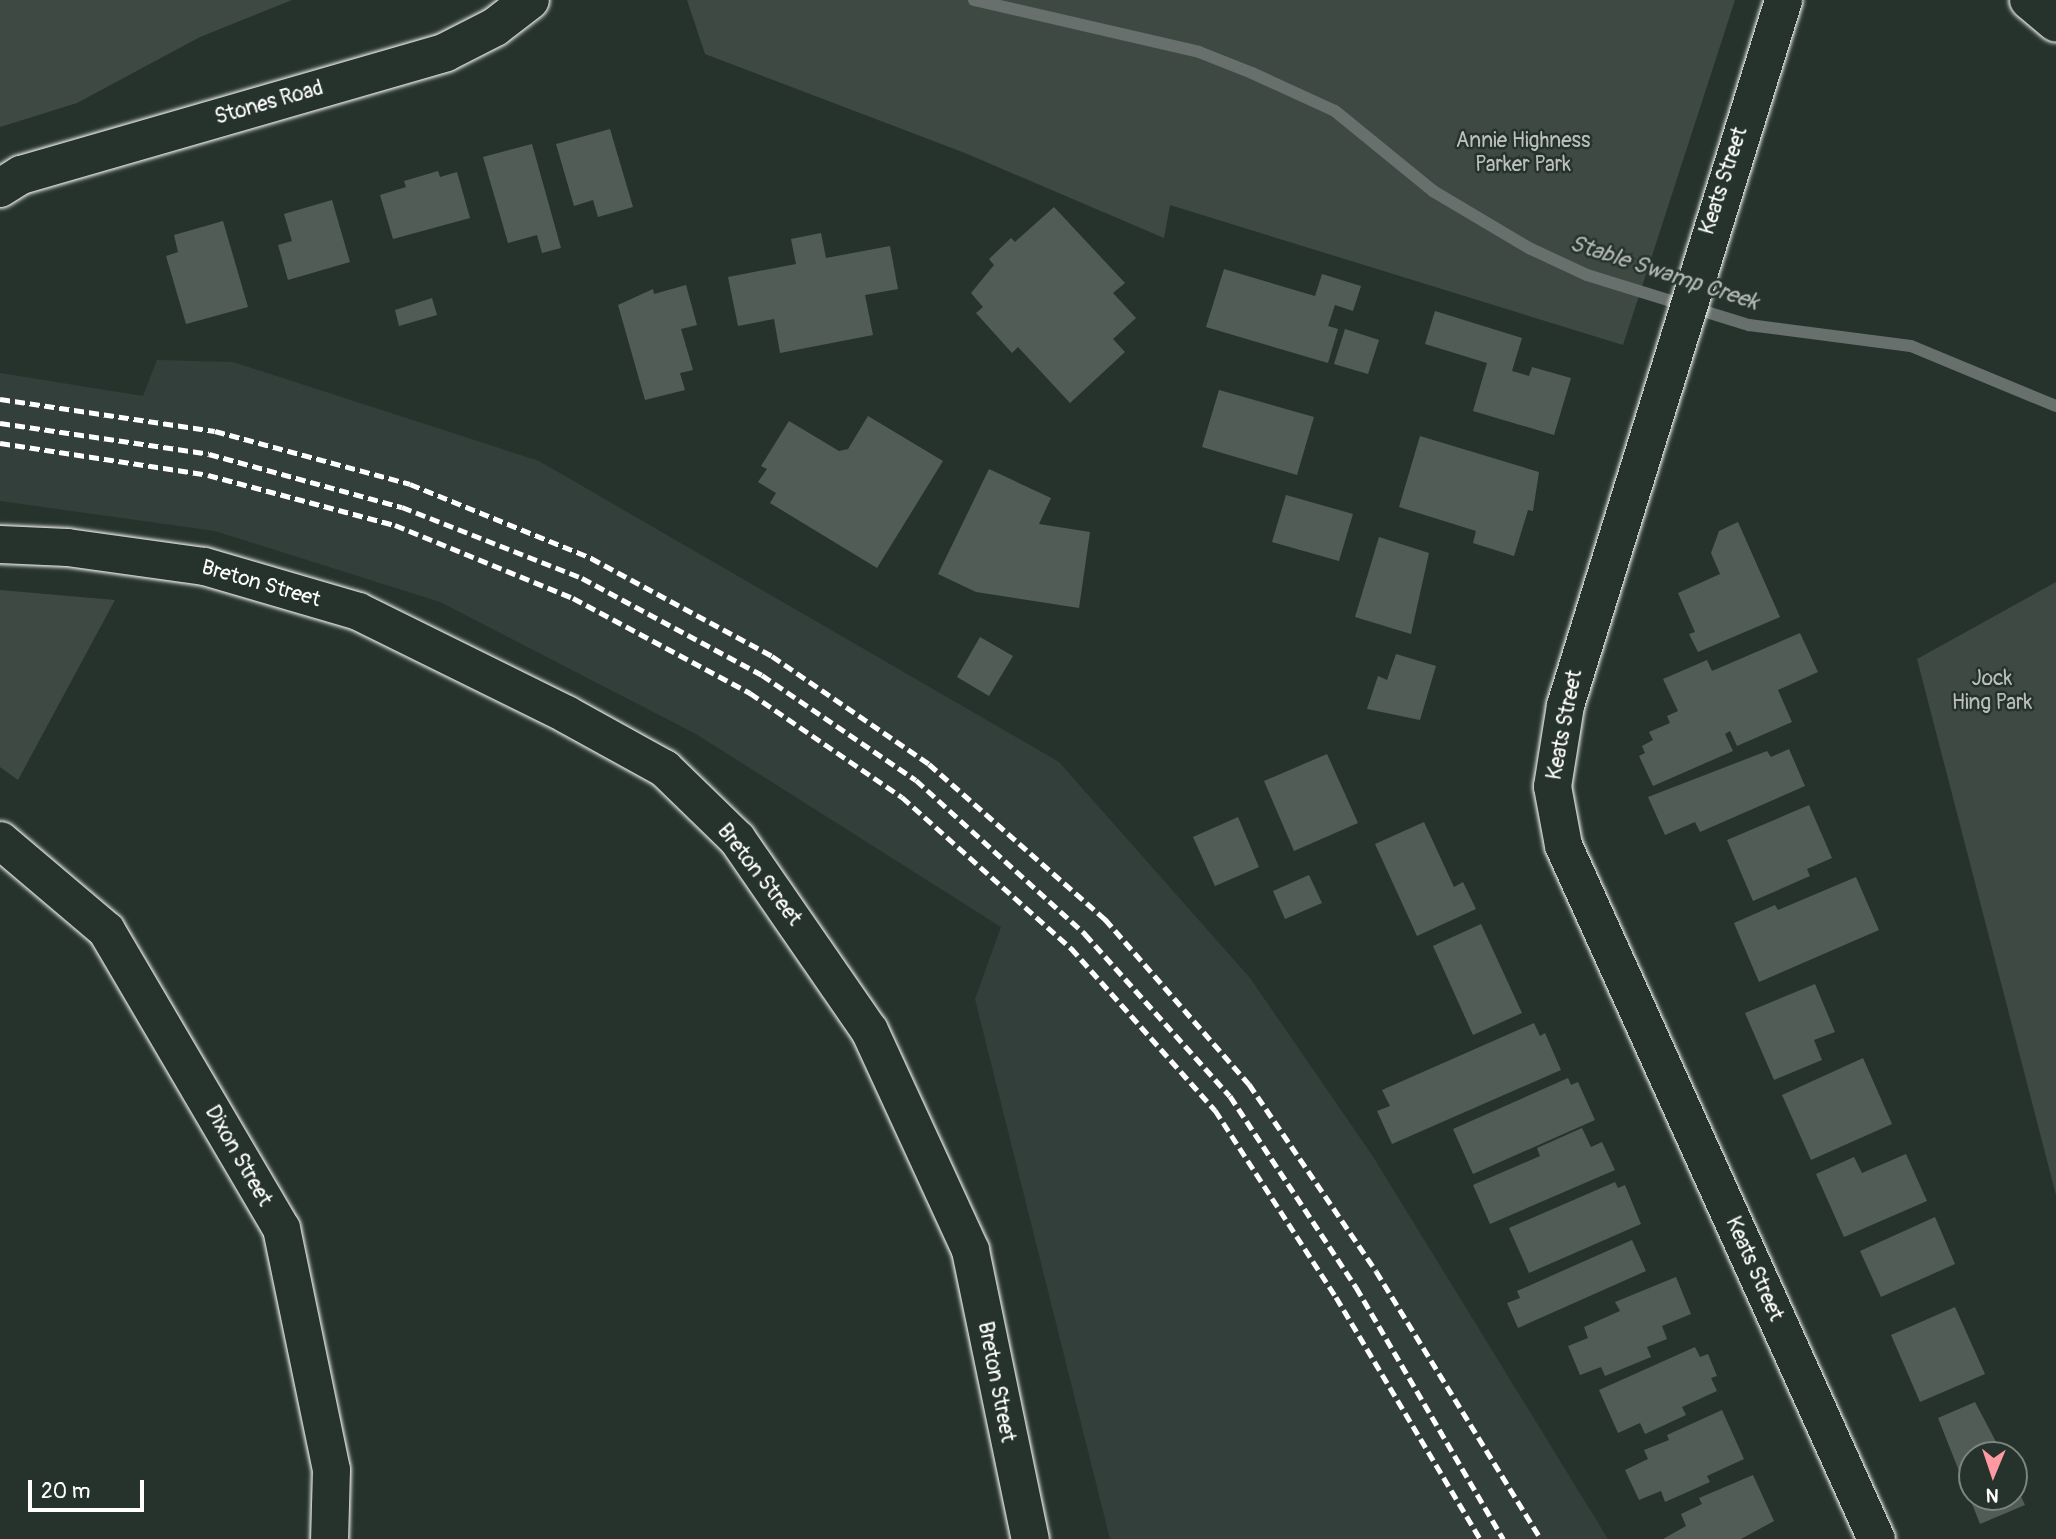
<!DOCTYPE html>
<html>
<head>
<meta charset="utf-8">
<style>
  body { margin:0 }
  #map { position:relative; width:2056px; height:1539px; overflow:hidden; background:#26332d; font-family:Pangolin,sans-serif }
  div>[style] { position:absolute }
  .built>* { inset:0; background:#333f3a }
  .green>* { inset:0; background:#3e4944 }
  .stream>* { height:12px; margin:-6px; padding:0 6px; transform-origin:6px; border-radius:6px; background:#67706c }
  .building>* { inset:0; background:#515c57 }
  .roads { filter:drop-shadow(0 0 2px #fff) drop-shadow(0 0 2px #fff) }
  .minor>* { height:37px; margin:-18.5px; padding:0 18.5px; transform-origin:18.5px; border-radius:18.5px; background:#26332d }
  .tertiary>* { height:38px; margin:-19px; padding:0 19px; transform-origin:19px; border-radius:19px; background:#26332d }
  .secondary>* { height:38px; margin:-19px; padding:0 19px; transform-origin:19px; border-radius:19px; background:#26332d }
  .rail>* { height:5px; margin-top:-2.5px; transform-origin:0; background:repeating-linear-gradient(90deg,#fff 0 10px,transparent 0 15px) }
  span { translate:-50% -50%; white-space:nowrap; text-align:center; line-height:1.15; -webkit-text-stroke:5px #26332d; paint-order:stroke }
  .street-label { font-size:21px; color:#fff }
  .park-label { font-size:21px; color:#bbbfbe }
  .water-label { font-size:23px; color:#b3b8b6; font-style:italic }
  .north { position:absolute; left:1958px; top:1441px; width:70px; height:70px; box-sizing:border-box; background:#26332d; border:2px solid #7d8581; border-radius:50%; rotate:182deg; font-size:19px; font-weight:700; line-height:28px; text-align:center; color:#fff }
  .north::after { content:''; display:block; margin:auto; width:24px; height:32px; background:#ff9aa2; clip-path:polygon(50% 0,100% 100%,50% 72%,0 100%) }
  .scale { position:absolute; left:28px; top:1480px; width:116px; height:32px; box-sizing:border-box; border:4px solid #fff; border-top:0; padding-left:9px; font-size:21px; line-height:24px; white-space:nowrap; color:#fff; -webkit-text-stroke:5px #26332d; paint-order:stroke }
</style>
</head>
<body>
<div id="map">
  <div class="built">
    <i style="clip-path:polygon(157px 360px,233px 362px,539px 461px,1059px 762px,1250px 978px,1372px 1155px,1608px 1539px,1110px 1539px,975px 999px,1001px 927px,696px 734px,440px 602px,215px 531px,0 501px,0 373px,143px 396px)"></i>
  </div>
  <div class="green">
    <i style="clip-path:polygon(0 0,292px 0,200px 37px,77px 103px,0 127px)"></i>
    <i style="clip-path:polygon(687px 0,1735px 0,1623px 345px,1170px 205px,1164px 238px,965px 153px,705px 54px)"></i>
    <i style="clip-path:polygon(2056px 582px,2056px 1195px,1917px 659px)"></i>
    <i style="clip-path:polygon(0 590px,115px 600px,18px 780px,0 767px)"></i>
  </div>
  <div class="stream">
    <i style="left:974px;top:0;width:231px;rotate:13deg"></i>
    <i style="left:1199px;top:52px;width:57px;rotate:21.6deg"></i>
    <i style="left:1252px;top:73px;width:91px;rotate:24.6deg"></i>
    <i style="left:1335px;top:111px;width:127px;rotate:39.2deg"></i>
    <i style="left:1433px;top:191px;width:112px;rotate:30.7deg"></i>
    <i style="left:1529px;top:248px;width:64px;rotate:25deg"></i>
    <i style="left:1587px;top:275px;width:170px;rotate:17.2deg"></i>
    <i style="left:1749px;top:325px;width:163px;rotate:7.4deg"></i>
    <i style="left:1911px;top:346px;width:157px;rotate:22.5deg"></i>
  </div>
  <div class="building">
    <i style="clip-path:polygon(610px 129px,633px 207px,598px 217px,593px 200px,574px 206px,556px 144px)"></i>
    <i style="clip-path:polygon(532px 144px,561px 248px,542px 253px,537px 235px,508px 243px,483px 157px)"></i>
    <i style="clip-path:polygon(438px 171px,440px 177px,457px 172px,470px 218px,393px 239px,380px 195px,406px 187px,404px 181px)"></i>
    <i style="clip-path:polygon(332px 200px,350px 262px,288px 280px,278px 245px,292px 241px,284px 214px)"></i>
    <i style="clip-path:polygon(1054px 207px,1125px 283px,1113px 293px,1136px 318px,1113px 339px,1125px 352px,1070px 403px,1018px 347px,1012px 353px,976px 313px,983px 307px,971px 293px,994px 265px,989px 259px,1011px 238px,1015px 242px)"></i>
    <i style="clip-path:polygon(223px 221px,248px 307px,186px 324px,166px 256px,178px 252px,174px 235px)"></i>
    <i style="clip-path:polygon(821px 233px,826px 258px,890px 246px,898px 289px,865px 295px,873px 335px,780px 353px,774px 319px,738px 326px,728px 277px,796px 264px,791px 239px)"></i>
    <i style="clip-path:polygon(1224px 269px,1315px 296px,1322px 274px,1361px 286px,1353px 311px,1335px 305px,1328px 326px,1338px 329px,1328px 363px,1206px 327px)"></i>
    <i style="clip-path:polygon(686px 285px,697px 325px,681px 329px,693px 370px,680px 373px,685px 390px,645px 400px,618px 305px,653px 289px,654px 294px)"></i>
    <i style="clip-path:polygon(432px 298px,437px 315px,399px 326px,395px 310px)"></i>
    <i style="clip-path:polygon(1435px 311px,1522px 338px,1512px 371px,1529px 376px,1532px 367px,1571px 378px,1554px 435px,1473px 411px,1487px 363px,1425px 344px)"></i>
    <i style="clip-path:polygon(1345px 329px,1379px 340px,1368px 374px,1334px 364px)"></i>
    <i style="clip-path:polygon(1219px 390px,1314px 417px,1297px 475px,1202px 447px)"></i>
    <i style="clip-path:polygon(868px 416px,943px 461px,877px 568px,770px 503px,776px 493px,758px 482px,767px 469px,761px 466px,789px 421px,839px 451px,848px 449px)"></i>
    <i style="clip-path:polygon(1420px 436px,1539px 472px,1533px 511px,1528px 510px,1514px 556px,1473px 543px,1476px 531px,1399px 507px)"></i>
    <i style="clip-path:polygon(989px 469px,1051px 498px,1039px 524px,1090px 532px,1079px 608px,976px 592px,938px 574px)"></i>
    <i style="clip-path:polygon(1286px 495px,1353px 514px,1339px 561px,1272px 542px)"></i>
    <i style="clip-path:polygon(1738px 522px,1780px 617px,1698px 652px,1689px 634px,1695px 632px,1678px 593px,1720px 574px,1711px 553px,1719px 531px)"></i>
    <i style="clip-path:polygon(1379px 537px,1429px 553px,1411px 634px,1355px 617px)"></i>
    <i style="clip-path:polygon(1800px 633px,1818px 672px,1778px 690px,1792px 722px,1737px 746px,1730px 731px,1725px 734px,1733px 751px,1653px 786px,1639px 756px,1645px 753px,1642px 746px,1653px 740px,1649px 732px,1670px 723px,1667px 716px,1678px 711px,1663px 679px,1707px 660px,1712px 671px)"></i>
    <i style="clip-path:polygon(980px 637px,1013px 656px,989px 696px,957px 677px)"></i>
    <i style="clip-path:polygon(1396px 654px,1436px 666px,1420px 720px,1367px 709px,1378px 676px,1387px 680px)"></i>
    <i style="clip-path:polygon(1789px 749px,1805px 786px,1700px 832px,1695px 822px,1665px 835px,1648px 797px,1767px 751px,1771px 757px)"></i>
    <i style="clip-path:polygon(1327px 754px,1358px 823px,1294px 851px,1264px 781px)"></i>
    <i style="clip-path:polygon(1809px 805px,1832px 858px,1807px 869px,1810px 876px,1753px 901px,1727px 840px)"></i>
    <i style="clip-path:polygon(1238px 817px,1259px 867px,1215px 886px,1193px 837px)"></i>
    <i style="clip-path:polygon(1424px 822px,1454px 887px,1463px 882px,1476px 909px,1417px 936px,1375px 844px)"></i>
    <i style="clip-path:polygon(1309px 875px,1322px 903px,1285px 919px,1273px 891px)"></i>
    <i style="clip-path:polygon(1856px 877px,1879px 930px,1759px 982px,1734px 923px,1775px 905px,1778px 910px)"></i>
    <i style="clip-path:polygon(1481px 924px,1522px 1013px,1473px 1035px,1433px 946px)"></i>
    <i style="clip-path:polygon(1815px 984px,1835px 1032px,1814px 1040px,1822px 1060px,1774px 1080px,1745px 1013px)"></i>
    <i style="clip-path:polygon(1534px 1023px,1540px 1036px,1545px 1033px,1561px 1070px,1392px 1144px,1377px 1111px,1390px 1106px,1382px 1090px)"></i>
    <i style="clip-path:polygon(1863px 1058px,1892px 1124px,1811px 1160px,1782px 1095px)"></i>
    <i style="clip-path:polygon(1568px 1078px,1571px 1085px,1578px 1082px,1595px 1120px,1473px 1174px,1453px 1129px)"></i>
    <i style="clip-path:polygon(1582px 1128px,1591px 1147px,1602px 1142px,1615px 1170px,1490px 1224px,1473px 1185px,1540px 1156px,1537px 1148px)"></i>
    <i style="clip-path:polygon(1906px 1154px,1927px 1201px,1844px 1237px,1816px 1174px,1854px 1157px,1862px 1173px)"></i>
    <i style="clip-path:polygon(1615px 1182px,1618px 1188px,1625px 1185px,1641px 1224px,1529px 1273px,1509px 1228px)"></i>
    <i style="clip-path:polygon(1935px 1217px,1955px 1264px,1881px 1297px,1860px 1251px)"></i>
    <i style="clip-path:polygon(1632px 1240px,1646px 1271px,1518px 1328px,1507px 1303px,1520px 1298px,1517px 1291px)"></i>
    <i style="clip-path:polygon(1676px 1277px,1691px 1314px,1662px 1326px,1667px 1339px,1647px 1347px,1651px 1357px,1605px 1376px,1601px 1367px,1580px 1375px,1568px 1346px,1588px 1338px,1584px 1327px,1620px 1311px,1615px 1302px)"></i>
    <i style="clip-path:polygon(1955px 1307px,1985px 1374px,1920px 1402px,1891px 1335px)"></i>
    <i style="clip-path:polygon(1695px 1347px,1700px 1357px,1708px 1354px,1717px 1376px,1711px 1378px,1717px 1391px,1682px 1407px,1686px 1415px,1645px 1434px,1640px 1423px,1618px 1433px,1599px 1390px)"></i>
    <i style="clip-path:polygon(1975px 1402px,2003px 1455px,1972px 1455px,1972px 1497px,2014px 1497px,2014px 1481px,2025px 1505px,1980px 1524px,1938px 1418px)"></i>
    <i style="clip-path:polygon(1722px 1410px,1744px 1459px,1707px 1476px,1710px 1482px,1665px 1502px,1661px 1491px,1639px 1500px,1625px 1470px,1648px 1459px,1644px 1450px,1669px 1440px,1667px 1435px)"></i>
    <i style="clip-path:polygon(1753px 1475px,1774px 1521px,1741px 1539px,1663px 1539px,1686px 1526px,1681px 1514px,1702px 1504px,1699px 1498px)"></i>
  </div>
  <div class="roads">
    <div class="minor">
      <i style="left:1783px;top:0;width:738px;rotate:107.18deg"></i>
      <i style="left:1565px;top:705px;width:82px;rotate:99.1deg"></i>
      <i style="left:1552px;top:786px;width:60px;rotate:79.4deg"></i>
      <i style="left:1563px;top:845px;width:761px;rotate:65.72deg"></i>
      <i style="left:0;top:544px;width:67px;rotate:2.6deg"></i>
      <i style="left:67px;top:547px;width:138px;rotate:7.9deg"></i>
      <i style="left:204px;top:566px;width:160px;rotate:16.3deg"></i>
      <i style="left:358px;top:611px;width:232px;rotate:26.3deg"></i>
      <i style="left:566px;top:714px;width:112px;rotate:28.9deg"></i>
      <i style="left:664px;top:768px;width:102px;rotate:44.2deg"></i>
      <i style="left:737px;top:839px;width:232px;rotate:55.4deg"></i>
      <i style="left:869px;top:1030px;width:242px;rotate:65.3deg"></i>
      <i style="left:970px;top:1250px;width:295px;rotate:78.3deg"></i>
      <i style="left:0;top:840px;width:139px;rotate:40.3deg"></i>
      <i style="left:106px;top:930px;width:346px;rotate:59.6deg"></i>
      <i style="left:281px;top:1228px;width:246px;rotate:78.3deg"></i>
      <i style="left:331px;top:1469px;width:70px;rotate:91.6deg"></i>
    </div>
    <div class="tertiary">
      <i style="left:0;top:188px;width:25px;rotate:-32deg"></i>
      <i style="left:21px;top:175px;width:442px;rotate:-16.1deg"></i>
      <i style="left:446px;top:52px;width:55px;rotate:-27deg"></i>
      <i style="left:495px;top:27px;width:44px;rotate:-37.6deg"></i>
    </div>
    <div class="secondary">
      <i style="left:2029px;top:0;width:35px;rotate:40deg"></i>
    </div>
  </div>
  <div class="rail">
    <i style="left:0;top:399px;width:217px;rotate:8.5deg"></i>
    <i style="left:215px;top:431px;width:202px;rotate:15.2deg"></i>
    <i style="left:410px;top:484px;width:196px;rotate:22.2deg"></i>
    <i style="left:591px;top:558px;width:206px;rotate:28.4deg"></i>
    <i style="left:772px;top:656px;width:191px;rotate:34.5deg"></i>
    <i style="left:929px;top:764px;width:235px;rotate:41.4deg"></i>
    <i style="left:1105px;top:919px;width:219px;rotate:48.9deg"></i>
    <i style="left:1249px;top:1084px;width:226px;rotate:55.8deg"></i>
    <i style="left:1376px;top:1271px;width:315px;rotate:58.4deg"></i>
    <i style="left:0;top:423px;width:211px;rotate:8.4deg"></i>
    <i style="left:209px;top:454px;width:200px;rotate:15.4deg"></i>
    <i style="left:402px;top:507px;width:193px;rotate:21.5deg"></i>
    <i style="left:582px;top:578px;width:204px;rotate:28.3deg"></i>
    <i style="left:762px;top:675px;width:186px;rotate:34.3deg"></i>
    <i style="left:916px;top:780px;width:229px;rotate:42.3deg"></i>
    <i style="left:1085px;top:934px;width:217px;rotate:48.2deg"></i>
    <i style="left:1230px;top:1096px;width:229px;rotate:56.6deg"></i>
    <i style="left:1356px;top:1287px;width:292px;rotate:59.7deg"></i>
    <i style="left:0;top:443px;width:210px;rotate:8.7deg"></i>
    <i style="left:208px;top:475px;width:194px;rotate:15deg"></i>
    <i style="left:395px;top:525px;width:192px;rotate:22.3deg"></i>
    <i style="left:573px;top:598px;width:201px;rotate:28.2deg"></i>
    <i style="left:750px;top:693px;width:184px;rotate:34.4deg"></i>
    <i style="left:902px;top:797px;width:227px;rotate:41.8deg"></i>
    <i style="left:1071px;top:948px;width:217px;rotate:48.4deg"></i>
    <i style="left:1215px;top:1110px;width:223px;rotate:57.1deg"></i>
    <i style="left:1336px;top:1297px;width:282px;rotate:59.2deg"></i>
  </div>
  <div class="street-label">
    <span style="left:269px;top:103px;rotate:-16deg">Stones Road</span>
    <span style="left:1724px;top:181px;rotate:-72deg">Keats Street</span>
    <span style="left:261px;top:584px;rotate:16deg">Breton Street</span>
    <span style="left:1565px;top:725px;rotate:-79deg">Keats Street</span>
    <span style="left:759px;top:875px;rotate:52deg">Breton Street</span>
    <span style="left:238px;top:1156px;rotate:60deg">Dixon Street</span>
    <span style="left:1754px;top:1269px;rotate:66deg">Keats Street</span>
    <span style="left:996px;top:1382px;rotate:79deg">Breton Street</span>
  </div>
  <div class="park-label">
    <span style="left:1523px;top:153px">Annie Highness<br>Parker Park</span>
    <span style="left:1992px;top:691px">Jock<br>Hing Park</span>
  </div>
  <div class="water-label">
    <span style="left:1664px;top:273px;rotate:18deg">Stable Swamp Creek</span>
  </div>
  <div class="north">N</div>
  <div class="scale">20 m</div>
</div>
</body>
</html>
